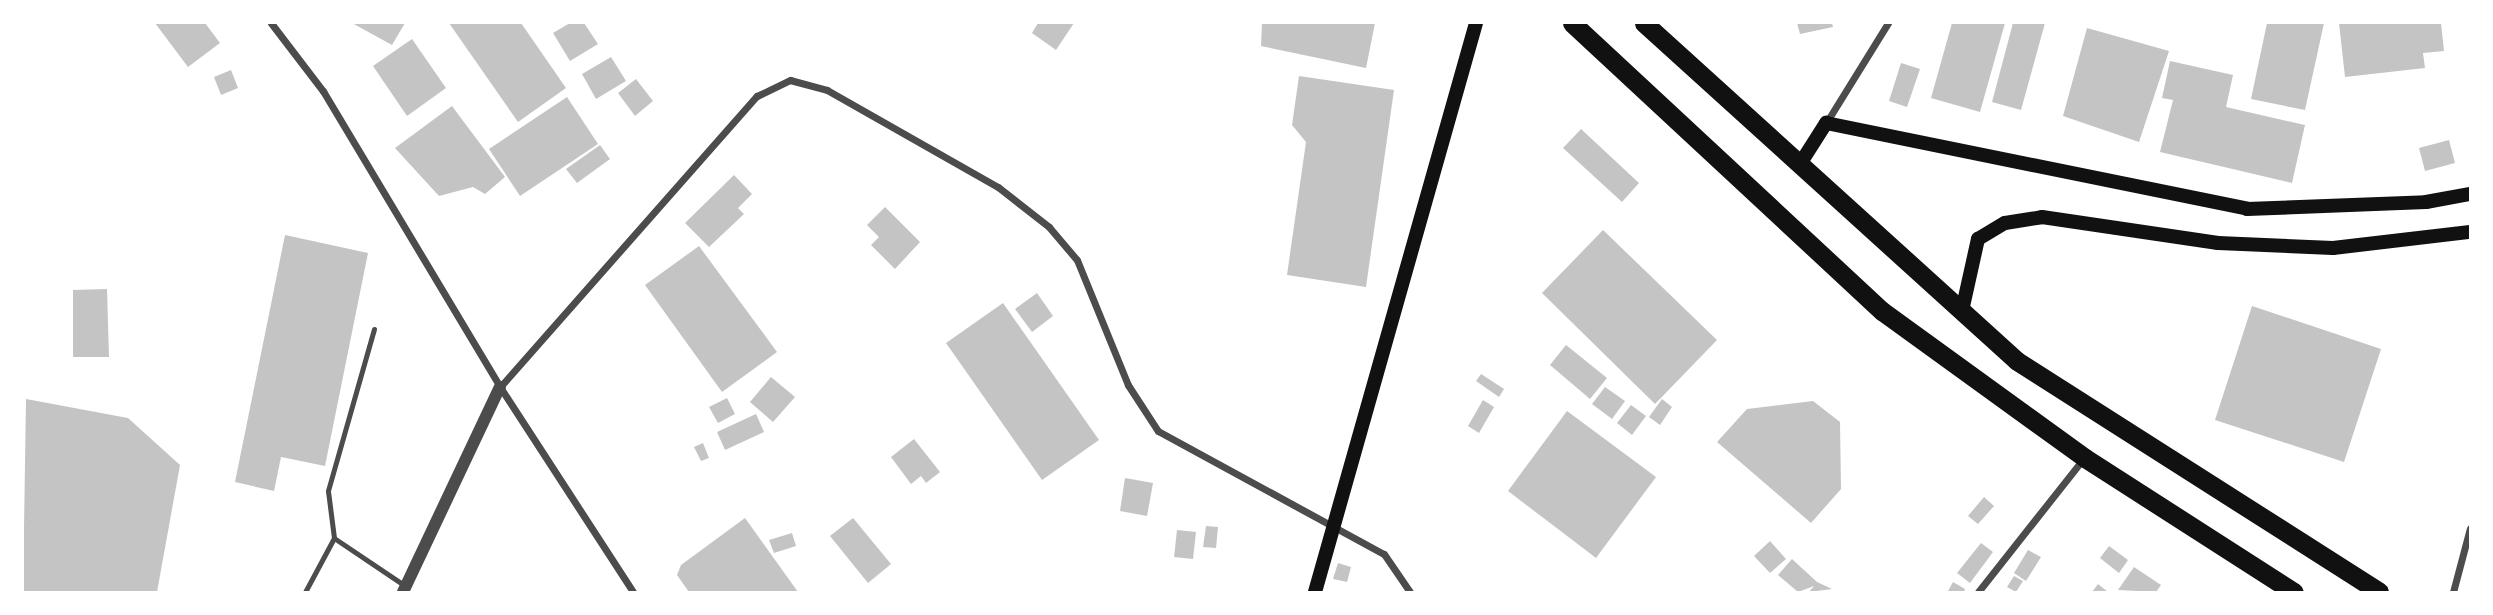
<!DOCTYPE html>
<html>
<head>
<meta charset="utf-8">
<style>
  body { margin:0 }
  #map { position:relative; width:2493px; height:615px; overflow:hidden; background:#fff; font-family:Mulish,sans-serif }
  div>[style] { position:absolute }
  .building>* { inset:0; background:#c4c4c4 }
  .service>* { height:5px; margin:-2.5px; padding:0 2.5px; transform-origin:2.5px; border-radius:2.5px; background:#4c4c4c }
  .minor>* { height:7px; margin:-3.5px; padding:0 3.5px; transform-origin:3.5px; border-radius:3.5px; background:#4c4c4c }
  .tertiary>* { height:12px; margin:-6px; padding:0 6px; transform-origin:6px; border-radius:6px; background:#4c4c4c }
  .secondary>* { height:14px; margin:-7px; padding:0 7px; transform-origin:7px; border-radius:7px; background:#111 }
  .trunk>* { height:19px; margin:-9.5px; padding:0 9.5px; transform-origin:9.5px; border-radius:9.5px; background:#111 }
  span { translate:-50% -50%; white-space:nowrap; text-align:center; line-height:1.15; -webkit-text-stroke:7px #fff; paint-order:stroke }
  .frame { position:absolute; inset:0; border:24px solid #fff; pointer-events:none }
</style>
</head>
<body>
<div id="map">
  <div class="building">
    <i style="clip-path:polygon(155px 23px,205px 23px,220px 43px,188px 67px)"></i>
    <i style="clip-path:polygon(352px 23px,405px 23px,392px 45px)"></i>
    <i style="clip-path:polygon(449px 23px,521px 23px,566px 88px,518px 122px)"></i>
    <i style="clip-path:polygon(570px 23px,584px 23px,598px 44px,570px 61px,553px 33px)"></i>
    <i style="clip-path:polygon(1038px 23px,1074px 23px,1056px 50px,1032px 33px)"></i>
    <i style="clip-path:polygon(1262px 23px,1375px 23px,1366px 68px,1261px 46px)"></i>
    <i style="clip-path:polygon(1797px 23px,1832px 23px,1833px 27px,1800px 34px)"></i>
    <i style="clip-path:polygon(1952px 23px,2005px 23px,1980px 112px,1931px 98px)"></i>
    <i style="clip-path:polygon(2013px 23px,2045px 23px,2021px 110px,1992px 102px)"></i>
    <i style="clip-path:polygon(2267px 23px,2324px 23px,2305px 110px,2251px 99px)"></i>
    <i style="clip-path:polygon(2339px 23px,2441px 23px,2444px 51px,2423px 53px,2425px 68px,2345px 77px)"></i>
    <i style="clip-path:polygon(2087px 28px,2169px 51px,2139px 142px,2063px 116px)"></i>
    <i style="clip-path:polygon(412px 39px,446px 88px,407px 116px,373px 66px)"></i>
    <i style="clip-path:polygon(611px 57px,626px 81px,596px 99px,582px 74px)"></i>
    <i style="clip-path:polygon(2170px 61px,2233px 75px,2226px 107px,2305px 125px,2292px 183px,2160px 152px,2173px 100px,2162px 98px)"></i>
    <i style="clip-path:polygon(1901px 63px,1920px 69px,1907px 107px,1889px 101px)"></i>
    <i style="clip-path:polygon(231px 70px,238px 88px,221px 95px,214px 77px)"></i>
    <i style="clip-path:polygon(1299px 76px,1394px 90px,1366px 287px,1287px 275px,1306px 142px,1292px 125px)"></i>
    <i style="clip-path:polygon(636px 79px,653px 101px,635px 116px,618px 93px)"></i>
    <i style="clip-path:polygon(567px 97px,598px 144px,520px 196px,489px 149px)"></i>
    <i style="clip-path:polygon(452px 106px,505px 177px,485px 194px,473px 187px,439px 196px,395px 148px)"></i>
    <i style="clip-path:polygon(1581px 129px,1639px 183px,1622px 202px,1563px 148px)"></i>
    <i style="clip-path:polygon(2449px 140px,2455px 163px,2425px 171px,2419px 148px)"></i>
    <i style="clip-path:polygon(600px 145px,610px 159px,577px 183px,566px 169px)"></i>
    <i style="clip-path:polygon(734px 175px,752px 194px,738px 208px,744px 214px,709px 247px,685px 223px)"></i>
    <i style="clip-path:polygon(885px 207px,920px 242px,895px 269px,871px 245px,879px 237px,867px 225px)"></i>
    <i style="clip-path:polygon(1603px 230px,1717px 340px,1655px 404px,1542px 293px)"></i>
    <i style="clip-path:polygon(285px 235px,368px 253px,325px 466px,281px 457px,274px 491px,235px 482px)"></i>
    <i style="clip-path:polygon(699px 246px,777px 352px,722px 392px,645px 285px)"></i>
    <i style="clip-path:polygon(107px 289px,109px 357px,73px 357px,73px 290px)"></i>
    <i style="clip-path:polygon(1037px 293px,1053px 316px,1032px 332px,1015px 309px)"></i>
    <i style="clip-path:polygon(1003px 303px,1099px 440px,1042px 480px,946px 343px)"></i>
    <i style="clip-path:polygon(2252px 306px,2381px 349px,2344px 462px,2215px 420px)"></i>
    <i style="clip-path:polygon(1566px 345px,1607px 378px,1590px 399px,1550px 365px)"></i>
    <i style="clip-path:polygon(1481px 374px,1504px 389px,1499px 397px,1476px 381px)"></i>
    <i style="clip-path:polygon(771px 377px,795px 397px,773px 422px,750px 402px)"></i>
    <i style="clip-path:polygon(1605px 387px,1625px 401px,1612px 419px,1592px 404px)"></i>
    <i style="clip-path:polygon(727px 398px,735px 414px,718px 423px,709px 407px)"></i>
    <i style="clip-path:polygon(26px 399px,128px 418px,180px 465px,157px 592px,23px 592px)"></i>
    <i style="clip-path:polygon(1662px 399px,1672px 407px,1660px 425px,1649px 417px)"></i>
    <i style="clip-path:polygon(1483px 400px,1494px 407px,1479px 433px,1468px 426px)"></i>
    <i style="clip-path:polygon(1813px 401px,1840px 422px,1841px 489px,1811px 523px,1717px 442px,1747px 409px)"></i>
    <i style="clip-path:polygon(1631px 405px,1646px 416px,1632px 435px,1617px 423px)"></i>
    <i style="clip-path:polygon(1567px 411px,1656px 477px,1596px 558px,1508px 491px)"></i>
    <i style="clip-path:polygon(756px 414px,764px 432px,725px 450px,717px 432px)"></i>
    <i style="clip-path:polygon(914px 439px,940px 472px,926px 483px,921px 476px,911px 484px,891px 457px)"></i>
    <i style="clip-path:polygon(703px 443px,709px 458px,701px 461px,694px 447px)"></i>
    <i style="clip-path:polygon(1125px 478px,1153px 483px,1147px 516px,1120px 511px)"></i>
    <i style="clip-path:polygon(1984px 497px,1994px 506px,1978px 524px,1968px 516px)"></i>
    <i style="clip-path:polygon(745px 518px,798px 592px,689px 592px,677px 575px,681px 565px)"></i>
    <i style="clip-path:polygon(853px 518px,891px 564px,868px 583px,830px 536px)"></i>
    <i style="clip-path:polygon(1206px 526px,1218px 527px,1216px 548px,1203px 547px)"></i>
    <i style="clip-path:polygon(1177px 530px,1196px 532px,1193px 559px,1174px 557px)"></i>
    <i style="clip-path:polygon(792px 533px,796px 546px,774px 553px,769px 540px)"></i>
    <i style="clip-path:polygon(1770px 541px,1786px 559px,1770px 573px,1754px 556px)"></i>
    <i style="clip-path:polygon(1981px 543px,1993px 552px,1970px 583px,1957px 573px)"></i>
    <i style="clip-path:polygon(2109px 546px,2128px 560px,2119px 573px,2100px 558px)"></i>
    <i style="clip-path:polygon(2028px 550px,2041px 557px,2026px 581px,2014px 573px)"></i>
    <i style="clip-path:polygon(1792px 559px,1817px 582px,1832px 589px,1809px 592px,1814px 586px,1798px 592px,1778px 575px)"></i>
    <i style="clip-path:polygon(1338px 563px,1351px 567px,1347px 582px,1333px 579px)"></i>
    <i style="clip-path:polygon(2134px 567px,2161px 585px,2156px 592px,2118px 590px)"></i>
    <i style="clip-path:polygon(2014px 576px,2023px 581px,2016px 592px,2007px 587px)"></i>
    <i style="clip-path:polygon(1953px 582px,1965px 589px,1964px 592px,1948px 591px)"></i>
    <i style="clip-path:polygon(2098px 584px,2108px 592px,2092px 592px)"></i>
  </div>
  <div class="service">
    <i style="left:374px;top:329px;width:168px;rotate:105.9deg"></i>
    <i style="left:328px;top:491px;width:47px;rotate:82.7deg"></i>
    <i style="left:334px;top:538px;width:84px;rotate:33.9deg"></i>
    <i style="left:305px;top:592px;width:61px;rotate:-61.8deg"></i>
  </div>
  <div class="minor">
    <i style="left:271px;top:23px;width:86px;rotate:52.6deg"></i>
    <i style="left:323px;top:91px;width:345px;rotate:59.1deg"></i>
    <i style="left:500px;top:387px;width:244px;rotate:57deg"></i>
    <i style="left:1826px;top:123px;width:118px;rotate:-58.2deg"></i>
    <i style="left:500px;top:387px;width:388px;rotate:-48.6deg"></i>
    <i style="left:757px;top:96px;width:37px;rotate:-26deg"></i>
    <i style="left:790px;top:80px;width:38px;rotate:15deg"></i>
    <i style="left:827px;top:90px;width:197px;rotate:29.6deg"></i>
    <i style="left:998px;top:187px;width:65px;rotate:38.1deg"></i>
    <i style="left:1049px;top:227px;width:43px;rotate:49.7deg"></i>
    <i style="left:1077px;top:260px;width:135px;rotate:67.8deg"></i>
    <i style="left:1128px;top:385px;width:55px;rotate:56.9deg"></i>
    <i style="left:1158px;top:431px;width:257px;rotate:28.6deg"></i>
    <i style="left:1384px;top:554px;width:46px;rotate:55.6deg"></i>
    <i style="left:1978px;top:592px;width:171px;rotate:-51.7deg"></i>
    <i style="left:2453px;top:592px;width:66px;rotate:-75.1deg"></i>
  </div>
  <div class="tertiary">
    <i style="left:403px;top:592px;width:227px;rotate:-64.7deg"></i>
  </div>
  <div class="secondary">
    <i style="left:1800px;top:164px;width:49px;rotate:-57.6deg"></i>
    <i style="left:1826px;top:123px;width:430px;rotate:11.5deg"></i>
    <i style="left:2247px;top:209px;width:179px;rotate:-2.2deg"></i>
    <i style="left:2426px;top:202px;width:45px;rotate:-10.3deg"></i>
    <i style="left:1962px;top:311px;width:74px;rotate:-77.5deg"></i>
    <i style="left:1978px;top:239px;width:31px;rotate:-31deg"></i>
    <i style="left:2005px;top:223px;width:37px;rotate:-9deg"></i>
    <i style="left:2042px;top:217px;width:178px;rotate:8.4deg"></i>
    <i style="left:2218px;top:243px;width:115px;rotate:2.5deg"></i>
    <i style="left:2333px;top:248px;width:138px;rotate:-6.7deg"></i>
    <i style="left:1315px;top:592px;width:591px;rotate:-74.2deg"></i>
  </div>
  <div class="trunk">
    <i style="left:1572px;top:23px;width:423px;rotate:42.9deg"></i>
    <i style="left:1882px;top:311px;width:251px;rotate:35.9deg"></i>
    <i style="left:2085px;top:458px;width:248px;rotate:32.7deg"></i>
    <i style="left:1644px;top:23px;width:503px;rotate:42.18deg"></i>
    <i style="left:2017px;top:361px;width:429px;rotate:32.5deg"></i>
  </div>
  <div class="frame"></div>
</div>
</body>
</html>
